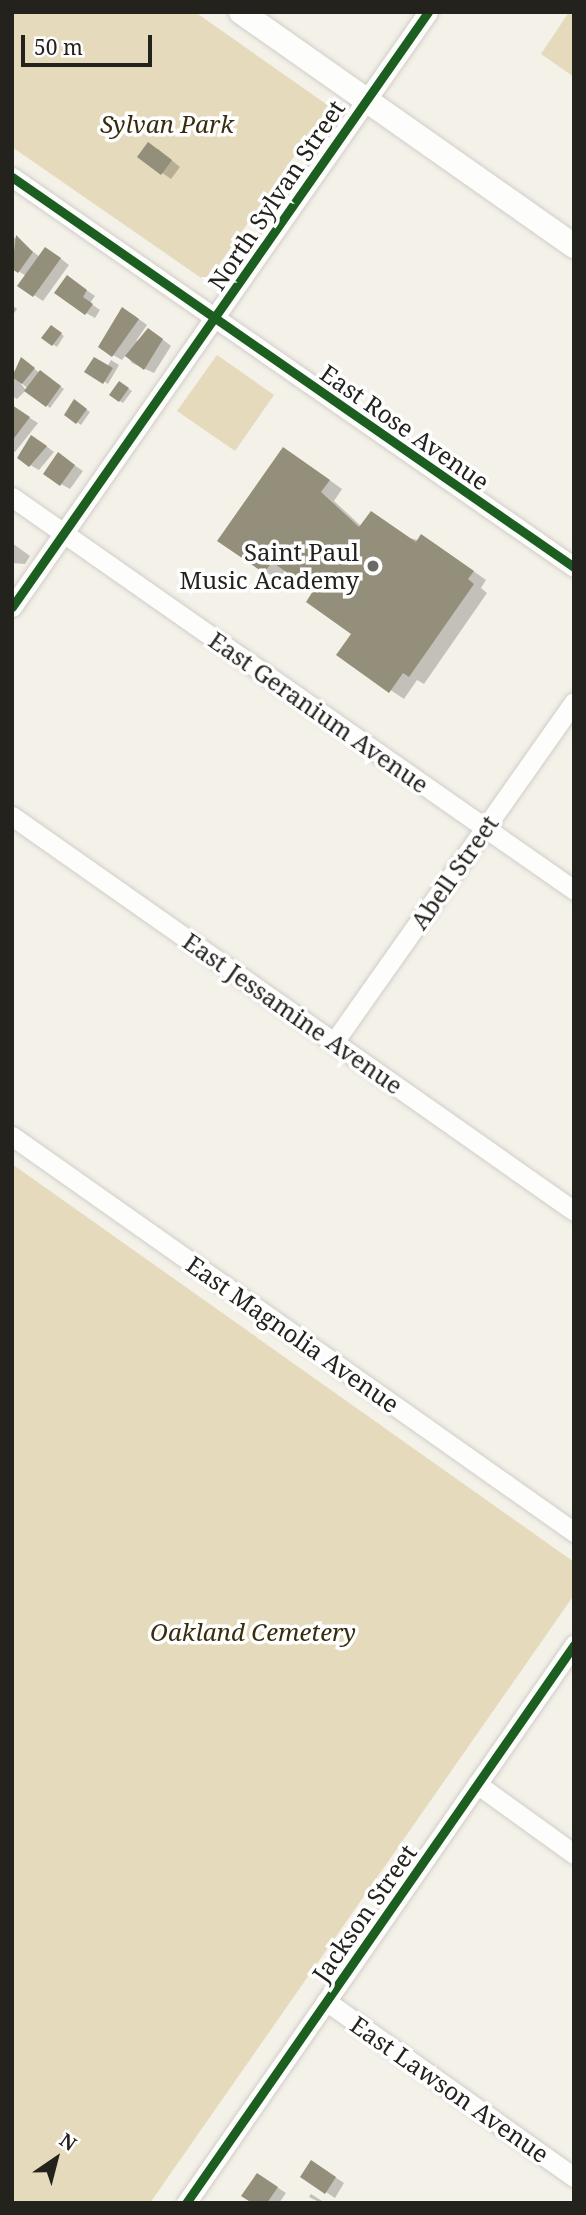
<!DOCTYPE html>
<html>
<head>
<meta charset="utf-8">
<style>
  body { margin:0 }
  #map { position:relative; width:586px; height:2215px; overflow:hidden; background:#f4f1e9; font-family:"Noto Serif",serif }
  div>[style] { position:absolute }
  .green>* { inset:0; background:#e5dabb }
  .shadow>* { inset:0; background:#0003 }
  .building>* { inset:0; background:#948f7b }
  .roads { filter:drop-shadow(0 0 2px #d0cec7) drop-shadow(0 0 2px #d0cec7) }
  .minor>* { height:19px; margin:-9.5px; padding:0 9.5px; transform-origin:9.5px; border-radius:9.5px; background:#fdfdfc }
  .major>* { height:24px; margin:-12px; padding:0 12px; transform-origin:12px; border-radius:12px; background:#fdfdfc }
  .cycleway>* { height:9px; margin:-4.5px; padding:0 4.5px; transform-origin:4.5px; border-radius:4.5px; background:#1b5e20 }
  .dots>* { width:19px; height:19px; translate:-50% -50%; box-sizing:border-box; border:4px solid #fff; border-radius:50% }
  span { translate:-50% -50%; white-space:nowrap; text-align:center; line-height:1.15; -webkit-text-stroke:7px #fff; paint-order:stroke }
  .park-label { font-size:24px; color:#372d0d; font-style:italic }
  .street-label { font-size:24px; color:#23221c }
  .poi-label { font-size:24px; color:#23221c }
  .right { translate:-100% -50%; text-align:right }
  .frame { position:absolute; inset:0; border:14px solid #23221c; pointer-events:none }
  .north { position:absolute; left:21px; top:2124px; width:70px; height:70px; -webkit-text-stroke:5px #fff; paint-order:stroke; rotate:35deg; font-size:19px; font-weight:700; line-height:28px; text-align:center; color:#23221c }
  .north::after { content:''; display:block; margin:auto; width:24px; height:32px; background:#23221c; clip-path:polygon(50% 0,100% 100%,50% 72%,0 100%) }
  .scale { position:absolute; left:21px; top:35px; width:131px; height:32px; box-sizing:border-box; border:4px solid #23221c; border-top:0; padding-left:9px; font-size:21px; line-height:24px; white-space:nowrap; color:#23221c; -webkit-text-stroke:5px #fff; paint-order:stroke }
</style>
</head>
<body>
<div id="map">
  <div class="green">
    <i style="clip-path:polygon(12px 12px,195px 12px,329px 106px,207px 282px,12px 147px)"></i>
    <i style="clip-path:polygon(569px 12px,574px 12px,574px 77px,541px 54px)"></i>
    <i style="clip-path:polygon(217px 355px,274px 395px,235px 451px,177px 411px)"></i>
    <i style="clip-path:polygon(12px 1164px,574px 1562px,574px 1595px,150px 2203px,12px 2203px)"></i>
  </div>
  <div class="shadow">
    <i style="clip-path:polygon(158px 149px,180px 167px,171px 179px,139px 157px)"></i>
    <i style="clip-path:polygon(12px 236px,40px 257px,55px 254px,69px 265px,43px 301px,34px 295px,26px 276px,12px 267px)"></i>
    <i style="clip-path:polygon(76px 283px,95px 296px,90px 303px,100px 310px,95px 318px,86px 313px)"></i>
    <i style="clip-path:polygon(12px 305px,17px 309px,12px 316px)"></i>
    <i style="clip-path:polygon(132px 314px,147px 325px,136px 341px,157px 335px,171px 346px,154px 373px,132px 363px,126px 355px,122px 360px,113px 355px)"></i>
    <i style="clip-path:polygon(51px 327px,64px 336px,57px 347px,43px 338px)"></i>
    <i style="clip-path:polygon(21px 360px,64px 389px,50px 408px,17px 379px,26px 390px,17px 399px,12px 396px,12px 376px)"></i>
    <i style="clip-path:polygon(111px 360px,119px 365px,108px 384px,87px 371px,107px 367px)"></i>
    <i style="clip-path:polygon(120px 383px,132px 391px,123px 403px,111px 395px)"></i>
    <i style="clip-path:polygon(79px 404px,90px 412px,81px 425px,66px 414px)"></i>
    <i style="clip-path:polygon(12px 407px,38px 423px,15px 452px,12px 451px)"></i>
    <i style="clip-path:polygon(41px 442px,54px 452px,39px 470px,30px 465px)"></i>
    <i style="clip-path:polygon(297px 457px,342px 489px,334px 501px,362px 527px,435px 544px,486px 580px,481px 588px,487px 593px,424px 684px,417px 680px,404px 699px,338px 655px,354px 633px,316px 590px,286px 569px,279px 579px,265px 572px)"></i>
    <i style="clip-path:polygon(67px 460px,83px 471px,70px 489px,61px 484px)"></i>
    <i style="clip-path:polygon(12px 543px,30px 556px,25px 564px,12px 563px)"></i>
    <i style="clip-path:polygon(321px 2168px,344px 2183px,335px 2198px,326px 2192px)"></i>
    <i style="clip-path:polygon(266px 2180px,286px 2193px,279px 2203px,255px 2203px)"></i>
    <i style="clip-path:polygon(311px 2194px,322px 2201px,321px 2203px,309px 2197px)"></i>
  </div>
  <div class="building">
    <i style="clip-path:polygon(148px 142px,172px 160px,161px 175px,137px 157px)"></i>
    <i style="clip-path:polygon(16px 235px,33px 252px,18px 273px,12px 269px)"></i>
    <i style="clip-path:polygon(45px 247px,61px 258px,33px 297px,17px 286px)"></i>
    <i style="clip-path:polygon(67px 275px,87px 290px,83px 297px,93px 304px,85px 315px,54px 293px)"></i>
    <i style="clip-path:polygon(122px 307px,139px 319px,112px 357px,98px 347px)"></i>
    <i style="clip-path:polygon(51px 325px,62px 333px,52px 346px,41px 338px)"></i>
    <i style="clip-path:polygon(148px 328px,163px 339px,144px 370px,125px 356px)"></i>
    <i style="clip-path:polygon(21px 357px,35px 368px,22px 384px,12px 377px)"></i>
    <i style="clip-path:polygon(94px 357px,113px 368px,103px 384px,84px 372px)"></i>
    <i style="clip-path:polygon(40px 370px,61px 386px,46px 407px,24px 391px)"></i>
    <i style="clip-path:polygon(119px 381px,129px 388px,119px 402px,109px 395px)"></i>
    <i style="clip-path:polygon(74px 399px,87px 409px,76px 424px,64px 415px)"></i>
    <i style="clip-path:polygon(12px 405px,30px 417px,12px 441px)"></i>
    <i style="clip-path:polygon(31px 435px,47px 446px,29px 467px,17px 458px)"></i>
    <i style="clip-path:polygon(283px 447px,330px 480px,321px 492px,359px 527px,371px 511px,416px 542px,421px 534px,474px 571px,468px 579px,474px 584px,409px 677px,403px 673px,389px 693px,336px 655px,351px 634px,306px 602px,313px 591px,272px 562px,264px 573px,217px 541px)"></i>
    <i style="clip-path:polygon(58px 452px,75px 465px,60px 486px,43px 474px)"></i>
    <i style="clip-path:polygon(311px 2160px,336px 2177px,325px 2194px,300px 2177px)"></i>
    <i style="clip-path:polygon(257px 2173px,278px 2187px,267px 2203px,252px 2203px,241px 2196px)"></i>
  </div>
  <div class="roads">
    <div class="minor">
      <i style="left:12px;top:177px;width:684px;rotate:34.76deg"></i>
      <i style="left:12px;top:497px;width:686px;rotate:34.96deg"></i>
      <i style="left:12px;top:607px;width:726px;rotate:-55.04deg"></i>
      <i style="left:12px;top:816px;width:687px;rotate:35.1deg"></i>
      <i style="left:334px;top:1042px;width:416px;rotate:-54.8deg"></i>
      <i style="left:12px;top:1136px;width:688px;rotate:35.17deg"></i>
      <i style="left:477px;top:1784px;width:120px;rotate:35.8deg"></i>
      <i style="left:326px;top:2001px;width:304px;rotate:35.4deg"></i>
      <i style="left:186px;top:2203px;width:680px;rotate:-55.19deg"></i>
    </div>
    <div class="major">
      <i style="left:241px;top:12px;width:407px;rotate:35.1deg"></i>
    </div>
  </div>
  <div class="cycleway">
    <i style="left:12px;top:177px;width:684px;rotate:34.76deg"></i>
    <i style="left:12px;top:607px;width:726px;rotate:-55.04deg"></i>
    <i style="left:186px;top:2203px;width:680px;rotate:-55.19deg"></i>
  </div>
  <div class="dots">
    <i style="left:373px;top:566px;background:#6c6a64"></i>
  </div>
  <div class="park-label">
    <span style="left:167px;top:124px">Sylvan Park</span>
    <span style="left:253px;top:1632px">Oakland Cemetery</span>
  </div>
  <div class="street-label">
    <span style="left:276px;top:195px;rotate:-56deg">North Sylvan Street</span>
    <span style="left:405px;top:427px;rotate:35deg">East Rose Avenue</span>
    <span style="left:319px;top:712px;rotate:35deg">East Geranium Avenue</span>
    <span style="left:454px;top:872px;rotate:-55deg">Abell Street</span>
    <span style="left:293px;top:1013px;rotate:35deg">East Jessamine Avenue</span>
    <span style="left:293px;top:1334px;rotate:35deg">East Magnolia Avenue</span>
    <span style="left:364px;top:1913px;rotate:-55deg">Jackson Street</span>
    <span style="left:450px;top:2089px;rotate:35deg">East Lawson Avenue</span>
  </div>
  <div class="poi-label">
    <span class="right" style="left:359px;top:566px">Saint Paul<br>Music Academy</span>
  </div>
  <div class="frame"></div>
  <div class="north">N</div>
  <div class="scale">50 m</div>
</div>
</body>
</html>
